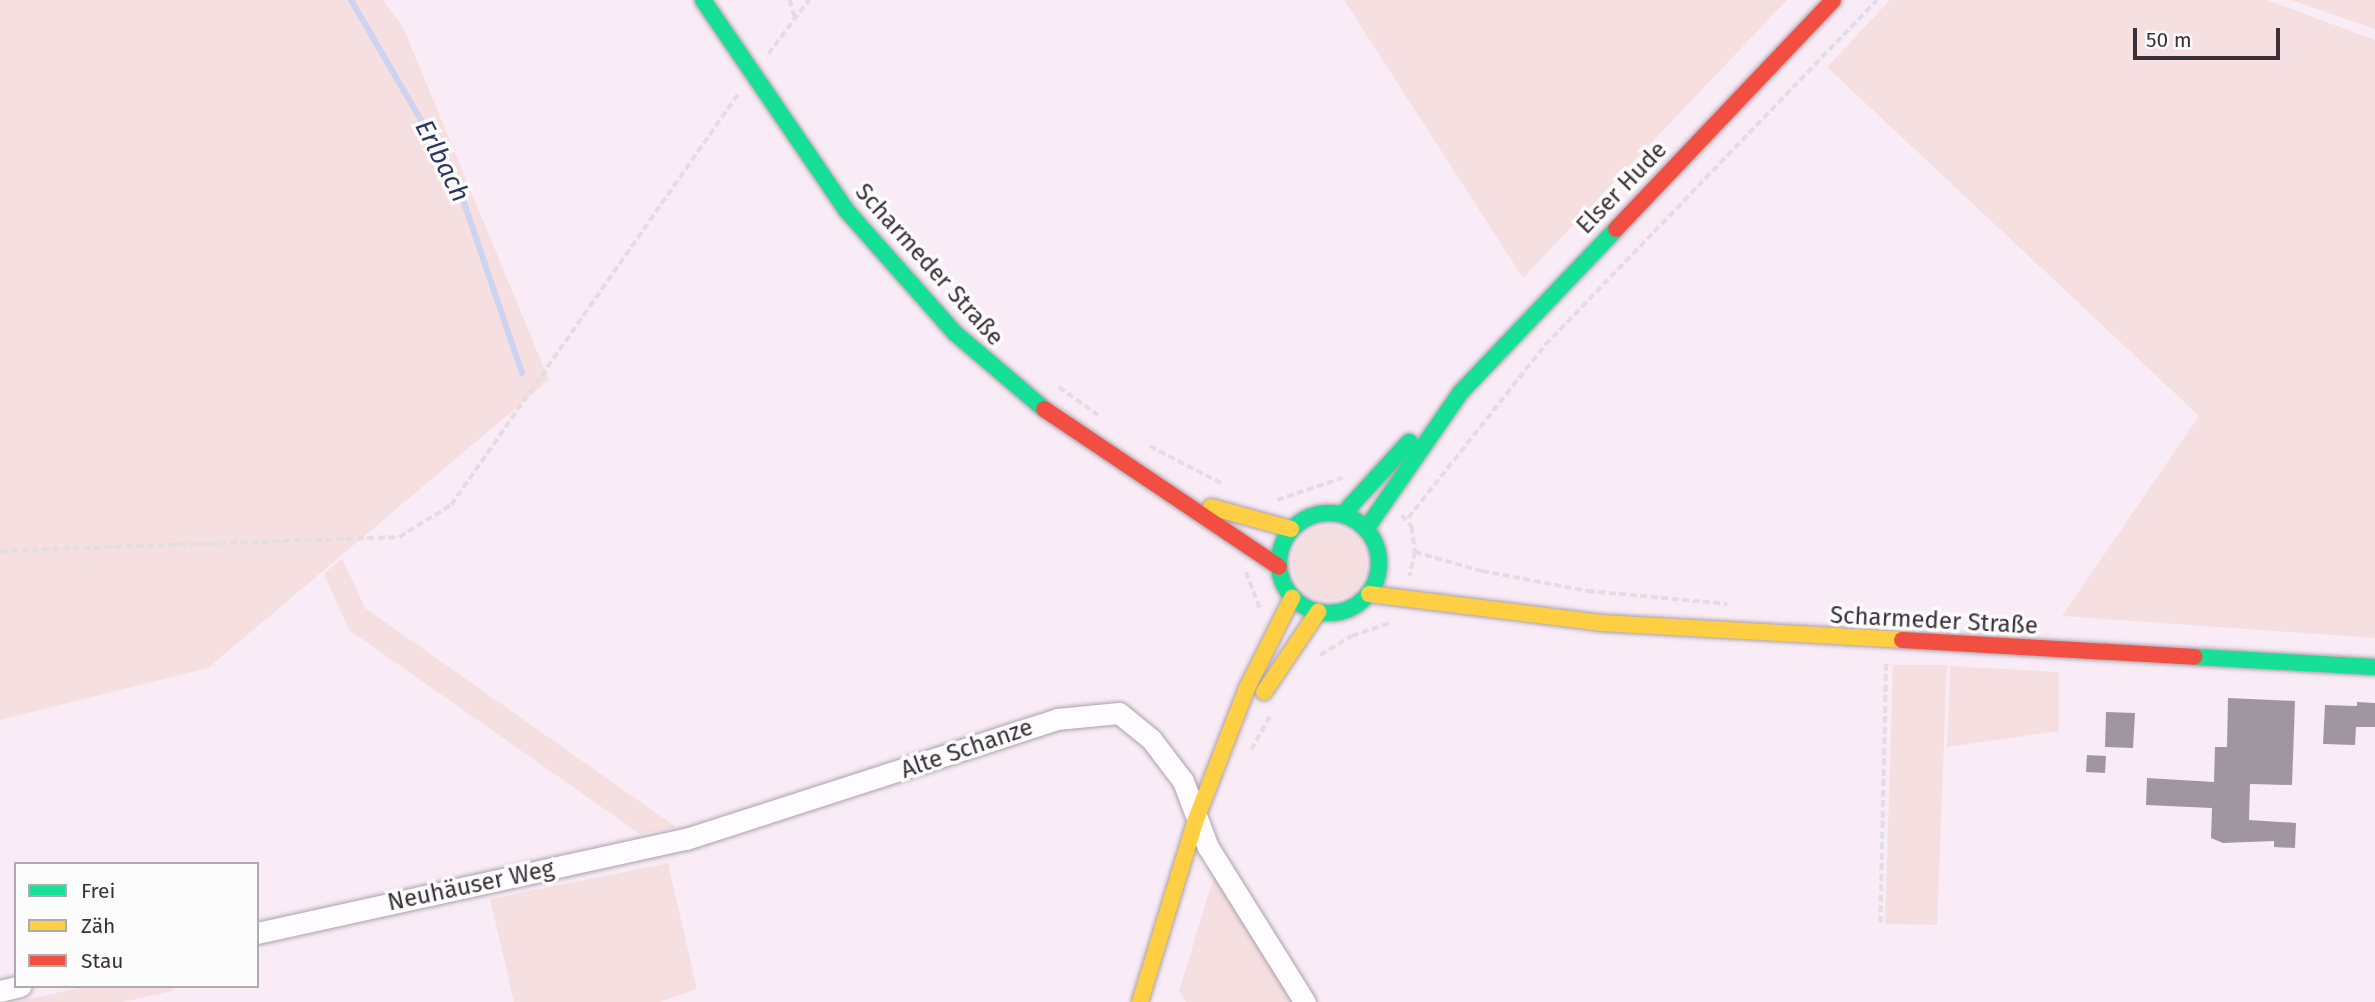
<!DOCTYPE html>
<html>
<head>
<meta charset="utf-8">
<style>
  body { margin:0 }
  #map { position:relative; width:2375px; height:1002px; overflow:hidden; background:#f9ecf7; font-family:"Fira Sans",sans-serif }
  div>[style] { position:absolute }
  .green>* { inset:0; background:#f6dfe1 }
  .round { border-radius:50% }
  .stream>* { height:6px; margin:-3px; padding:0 3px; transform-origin:3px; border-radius:3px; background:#ced3f0 }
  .building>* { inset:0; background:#9f96a2 }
  .path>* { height:3.5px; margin-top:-1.75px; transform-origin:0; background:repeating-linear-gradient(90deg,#e2dee2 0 7px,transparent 0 10.5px) }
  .roads { filter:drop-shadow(0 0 2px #aba1a9) drop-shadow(0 0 2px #aba1a9) }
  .street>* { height:21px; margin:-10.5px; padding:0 10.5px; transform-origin:10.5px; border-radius:10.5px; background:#fefcfe }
  .fast>* { height:16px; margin:-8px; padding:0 8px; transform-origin:8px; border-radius:8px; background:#16e098 }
  .fast>.ring { margin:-8px; padding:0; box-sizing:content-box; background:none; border:16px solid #16e098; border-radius:50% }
  .slow>* { height:16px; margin:-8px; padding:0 8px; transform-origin:8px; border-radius:8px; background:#ffcf43 }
  .jam>* { height:16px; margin:-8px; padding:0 8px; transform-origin:8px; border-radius:8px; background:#f24e42 }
  span { translate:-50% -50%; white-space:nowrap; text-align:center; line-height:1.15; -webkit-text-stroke:7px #fcfcfc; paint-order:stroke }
  .street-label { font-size:24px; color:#3b3039 }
  .water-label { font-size:26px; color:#293463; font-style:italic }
  .legend { position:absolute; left:14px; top:862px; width:245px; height:126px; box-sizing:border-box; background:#fcfcfc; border:2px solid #afaaae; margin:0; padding:9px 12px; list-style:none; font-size:21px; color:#3b3039 }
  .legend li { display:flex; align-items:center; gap:14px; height:35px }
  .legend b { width:35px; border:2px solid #afaaae }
  .scale { position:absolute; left:2133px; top:28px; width:147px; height:32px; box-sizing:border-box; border:4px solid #3b3039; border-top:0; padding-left:9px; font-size:21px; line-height:24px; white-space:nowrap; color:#3b3039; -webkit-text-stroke:5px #fcfcfc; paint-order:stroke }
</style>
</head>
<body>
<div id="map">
  <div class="green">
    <i style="clip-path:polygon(0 0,383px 0,403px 27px,549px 380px,208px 668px,0 720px)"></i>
    <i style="clip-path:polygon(1344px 0,1787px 0,1523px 278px)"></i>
    <i style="clip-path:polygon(1890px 0,2267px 0,2375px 40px,2375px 638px,2062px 616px,2199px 416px,1827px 67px)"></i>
    <i style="clip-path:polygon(2291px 0,2375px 0,2375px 29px)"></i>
    <i class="round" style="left:1292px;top:526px;width:74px;height:74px"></i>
    <i style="clip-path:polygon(342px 558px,365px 608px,676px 827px,640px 834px,349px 630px,324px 574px)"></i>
    <i style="clip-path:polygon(1893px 665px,1947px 665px,1937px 925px,1885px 924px)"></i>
    <i style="clip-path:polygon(1950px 666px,2059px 672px,2059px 731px,1947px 747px)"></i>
    <i style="clip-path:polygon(668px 863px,697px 989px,659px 1002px,514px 1002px,490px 899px)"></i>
    <i style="clip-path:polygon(1214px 876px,1296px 1002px,1186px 1002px,1179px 991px)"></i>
    <i style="clip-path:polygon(88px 986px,172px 986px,173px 991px,122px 1002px,15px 1002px)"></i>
  </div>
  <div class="stream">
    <i style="left:351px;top:0;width:211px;rotate:59.8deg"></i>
    <i style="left:457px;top:182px;width:202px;rotate:71.2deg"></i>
  </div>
  <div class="building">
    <i style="clip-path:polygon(2228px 698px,2295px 701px,2292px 785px,2250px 784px,2249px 820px,2296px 823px,2295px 848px,2274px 847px,2274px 841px,2223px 843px,2211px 838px,2212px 808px,2146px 805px,2147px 778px,2214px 782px,2215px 747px,2227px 747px)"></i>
    <i style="clip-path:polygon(2357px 702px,2375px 703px,2375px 727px,2356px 727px,2355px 745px,2323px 744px,2325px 705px,2357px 706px)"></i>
    <i style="clip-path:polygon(2106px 712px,2135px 713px,2133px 748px,2105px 747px)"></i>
    <i style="clip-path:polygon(2087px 755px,2106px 756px,2105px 773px,2086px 772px)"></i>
  </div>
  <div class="path">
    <i style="left:790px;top:0;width:20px;rotate:75deg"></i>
    <i style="left:768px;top:54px;width:68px;rotate:-52.8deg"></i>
    <i style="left:967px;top:307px;width:30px;rotate:41deg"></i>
    <i style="left:1059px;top:387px;width:48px;rotate:35.7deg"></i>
    <i style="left:1150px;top:446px;width:80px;rotate:27.5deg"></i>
    <i style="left:1277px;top:500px;width:69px;rotate:-18.7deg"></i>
    <i style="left:1402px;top:515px;width:16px;rotate:50deg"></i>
    <i style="left:1412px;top:527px;width:25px;rotate:83deg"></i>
    <i style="left:1415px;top:552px;width:25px;rotate:102deg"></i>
    <i style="left:1408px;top:518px;width:221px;rotate:-51.6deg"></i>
    <i style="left:1545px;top:345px;width:479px;rotate:-46.1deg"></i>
    <i style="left:0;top:551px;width:399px;rotate:-2deg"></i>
    <i style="left:399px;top:537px;width:61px;rotate:-31.6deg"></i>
    <i style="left:451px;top:505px;width:501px;rotate:-55.07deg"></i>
    <i style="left:1415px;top:552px;width:70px;rotate:15.8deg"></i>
    <i style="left:1482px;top:571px;width:108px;rotate:10.7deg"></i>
    <i style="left:1588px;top:591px;width:140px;rotate:5.3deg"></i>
    <i style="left:1246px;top:572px;width:39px;rotate:69deg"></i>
    <i style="left:1320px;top:655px;width:37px;rotate:-31deg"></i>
    <i style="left:1352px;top:636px;width:42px;rotate:-19.3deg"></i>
    <i style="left:1251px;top:750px;width:38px;rotate:-61deg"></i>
    <i style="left:1880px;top:923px;width:262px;rotate:-88.7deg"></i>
  </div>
  <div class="roads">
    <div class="street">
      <i style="left:257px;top:933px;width:439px;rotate:-12.4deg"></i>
      <i style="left:686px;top:839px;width:390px;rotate:-17.9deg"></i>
      <i style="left:1057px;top:719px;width:62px;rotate:-5.5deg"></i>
      <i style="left:1119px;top:713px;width:41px;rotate:39.1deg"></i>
      <i style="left:1151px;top:739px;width:53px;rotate:52.7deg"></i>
      <i style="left:1183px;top:781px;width:71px;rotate:69.3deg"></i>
      <i style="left:1208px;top:847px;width:183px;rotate:58deg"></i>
      <i style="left:0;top:991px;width:21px;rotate:-14deg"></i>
    </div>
    <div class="fast">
      <i style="left:703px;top:0;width:254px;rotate:55.7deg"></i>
      <i style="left:846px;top:210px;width:164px;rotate:48.5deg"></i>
      <i style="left:955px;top:333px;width:117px;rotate:40.5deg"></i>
      <i class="ring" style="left:1279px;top:513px;width:84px;height:84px"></i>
      <i style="left:1343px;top:514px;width:98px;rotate:-47.5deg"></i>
      <i style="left:1366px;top:529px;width:167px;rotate:-55.3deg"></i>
      <i style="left:1461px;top:392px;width:225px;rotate:-46.4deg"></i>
      <i style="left:2195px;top:657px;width:180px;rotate:3.2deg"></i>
    </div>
    <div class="slow">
      <i style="left:1211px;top:507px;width:83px;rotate:15.4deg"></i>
      <i style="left:1369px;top:594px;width:234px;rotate:7.1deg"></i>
      <i style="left:1601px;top:623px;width:301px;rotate:3.2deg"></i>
      <i style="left:1264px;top:692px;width:97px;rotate:-56deg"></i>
      <i style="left:1140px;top:1002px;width:188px;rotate:-73deg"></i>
      <i style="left:1195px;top:822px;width:144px;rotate:-68.8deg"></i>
      <i style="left:1247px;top:688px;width:101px;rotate:-63.4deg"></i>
    </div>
    <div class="jam">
      <i style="left:1616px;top:229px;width:315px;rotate:-46.5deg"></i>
      <i style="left:1044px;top:409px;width:283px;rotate:33.9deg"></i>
      <i style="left:1902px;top:640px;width:293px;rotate:3.3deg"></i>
    </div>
  </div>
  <div class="street-label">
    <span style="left:1622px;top:188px;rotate:-46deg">Elser Hude</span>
    <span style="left:929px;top:265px;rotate:48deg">Scharmeder Straße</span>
    <span style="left:1934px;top:621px;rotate:3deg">Scharmeder Straße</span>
    <span style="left:967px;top:749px;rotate:-19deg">Alte Schanze</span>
    <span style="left:471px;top:886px;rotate:-12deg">Neuhäuser Weg</span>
  </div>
  <div class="water-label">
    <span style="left:442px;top:161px;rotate:63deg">Erlbach</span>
  </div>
  <ul class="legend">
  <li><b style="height:9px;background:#16e098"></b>Frei</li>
  <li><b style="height:9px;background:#ffcf43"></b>Zäh</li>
  <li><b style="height:9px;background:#f24e42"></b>Stau</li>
  </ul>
  <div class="scale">50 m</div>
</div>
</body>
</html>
